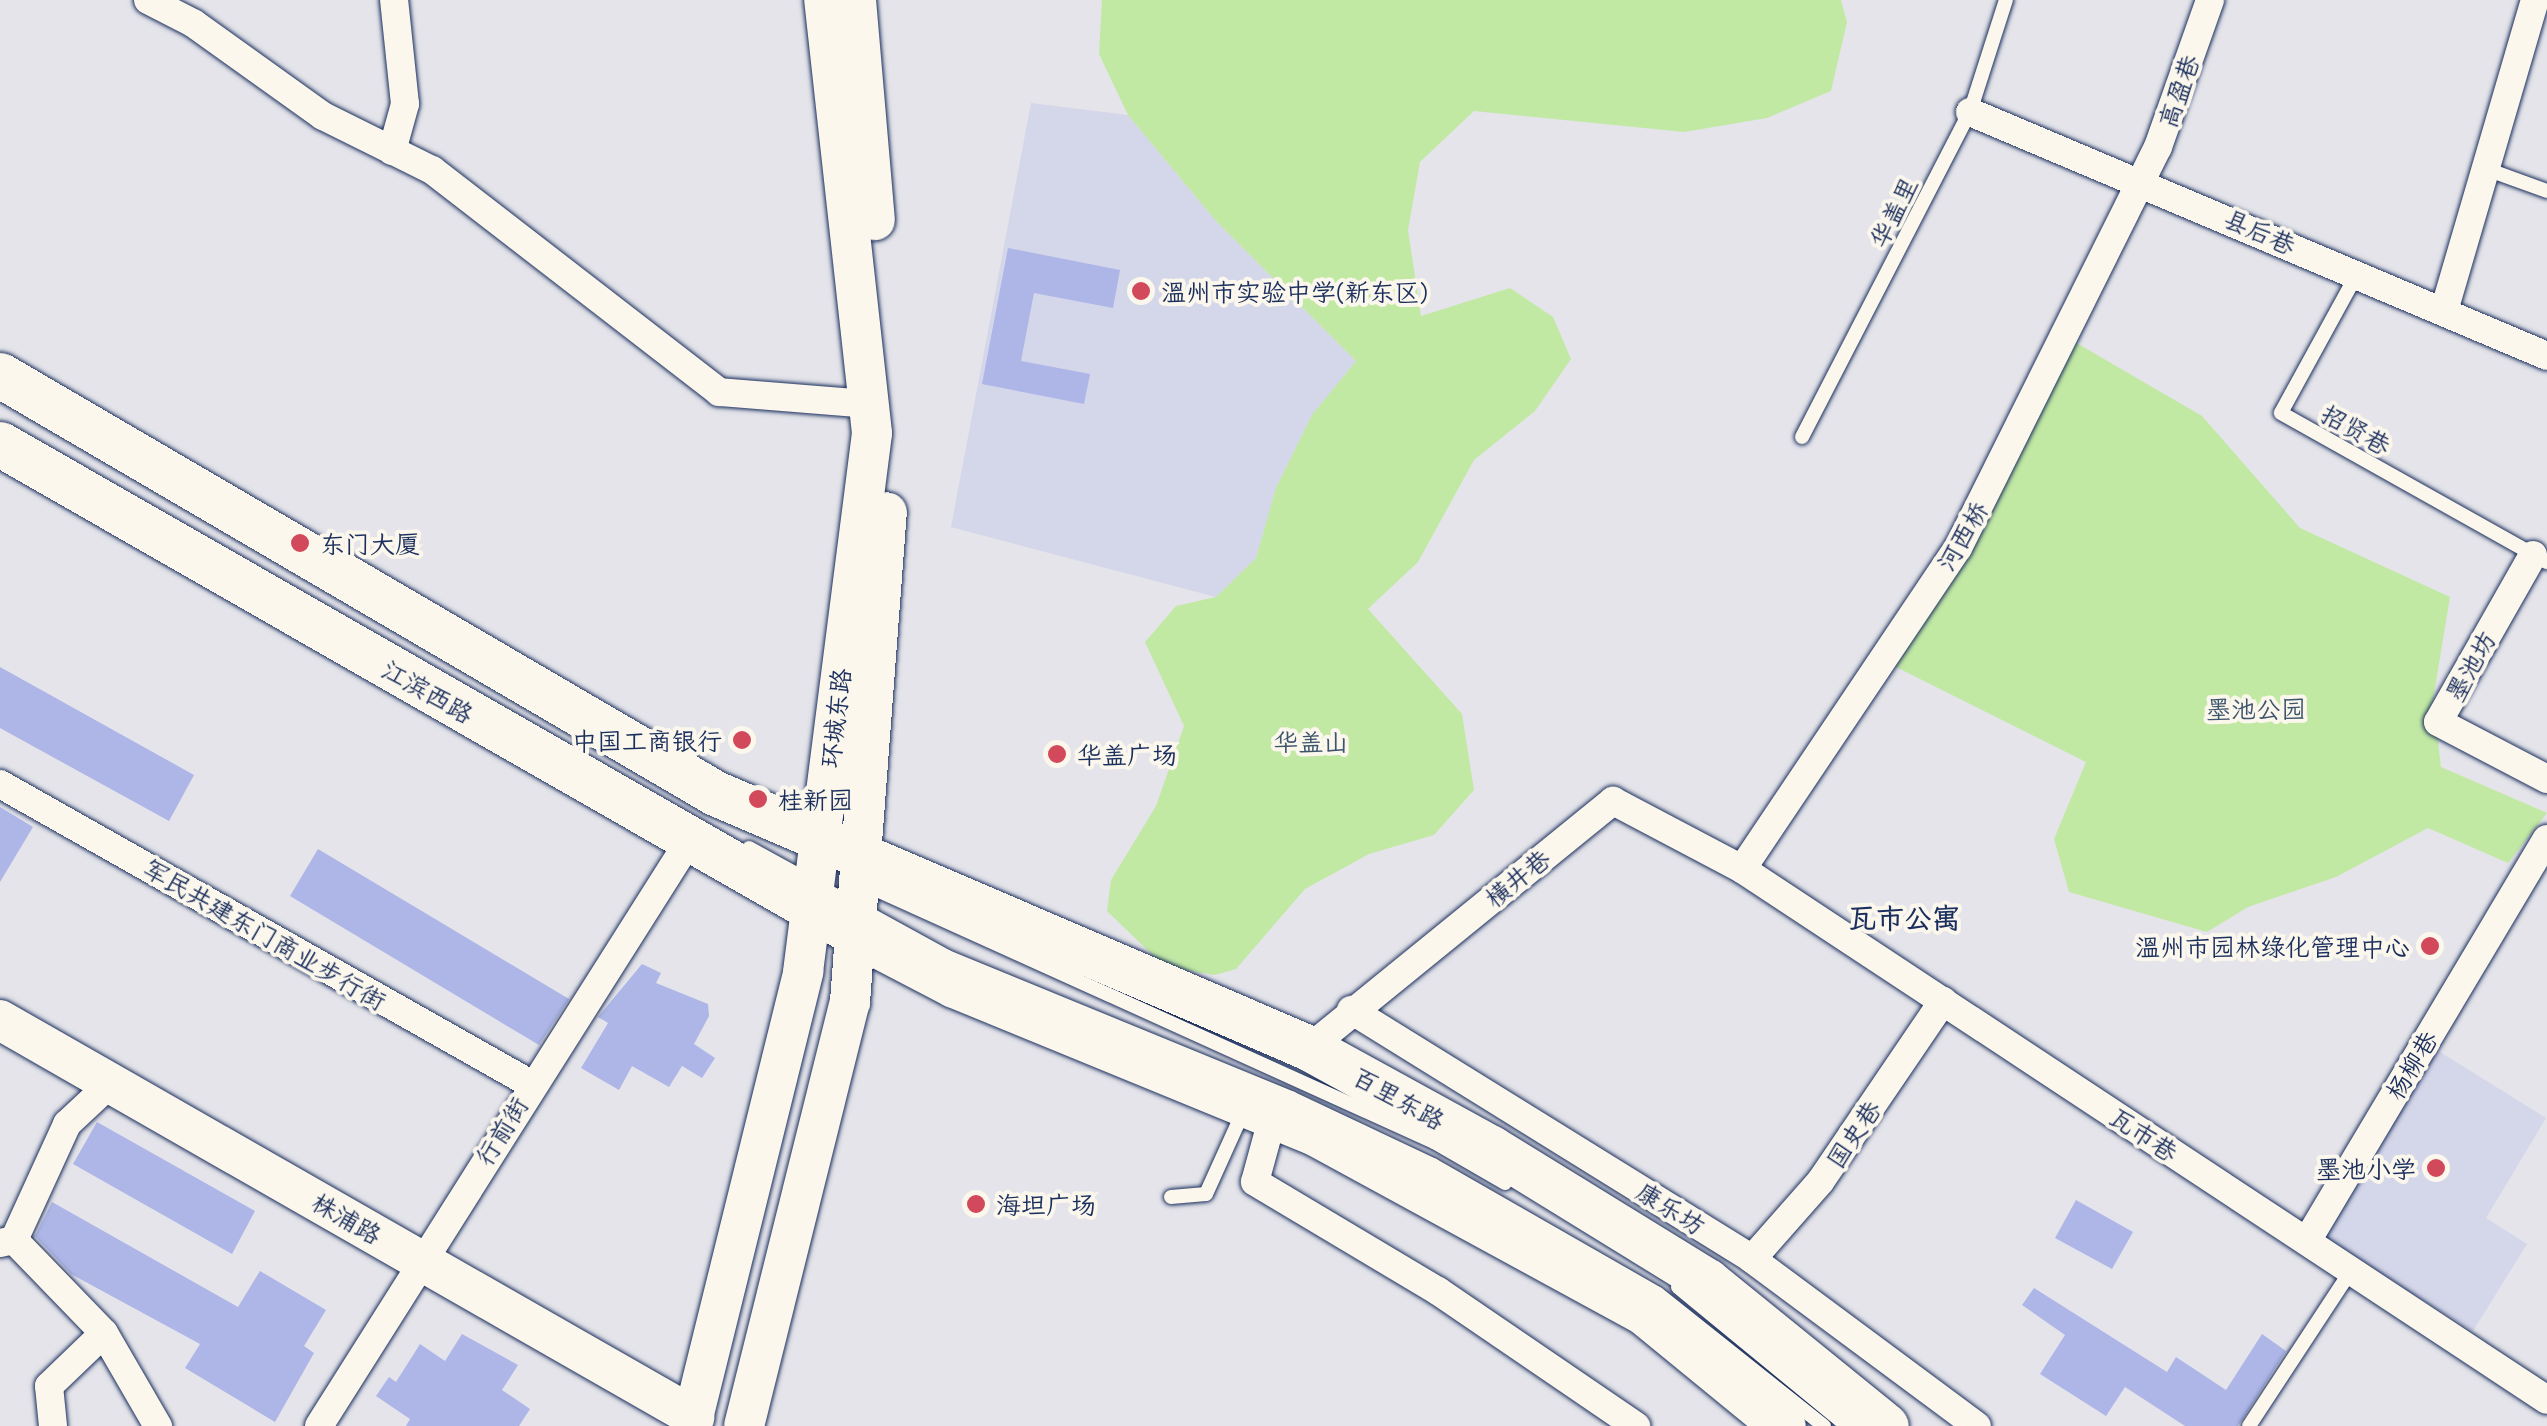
<!DOCTYPE html>
<html>
<head>
<meta charset="utf-8">
<style>
  body { margin:0 }
  #map { position:relative; width:2547px; height:1426px; overflow:hidden; background:#e4e4ea; font-family:Mali,"LXGW WenKai TC",sans-serif }
  div>[style] { position:absolute }
  .built>* { inset:0; background:#d4d6e9 }
  .green>* { inset:0; background:#c2e9a4 }
  .building>* { inset:0; background:#adb6e7 }
  .roads { filter:drop-shadow(0 0 2px #1b2f5e) drop-shadow(0 0 2px #1b2f5e) }
  .lane>* { height:14px; margin:-7px; padding:0 7px; transform-origin:7px; border-radius:7px; background:#fbf7ec }
  .street>* { height:28px; margin:-14px; padding:0 14px; transform-origin:14px; border-radius:14px; background:#fbf7ec }
  .secondary>* { height:40px; margin:-20px; padding:0 20px; transform-origin:20px; border-radius:20px; background:#fbf7ec }
  .primary>* { height:45px; margin:-22.5px; padding:0 22.5px; transform-origin:22.5px; border-radius:22.5px; background:#fbf7ec }
  .dots>* { width:28px; height:28px; translate:-50% -50%; box-sizing:border-box; border:5px solid #fbf7ec; border-radius:50% }
  span { translate:-50% -50%; white-space:nowrap; text-align:center; line-height:1.15; -webkit-text-stroke:8px #fbf7ec; paint-order:stroke }
  .street-label { font-size:25px; color:#1b2f5e }
  .poi-label { font-size:25px; color:#1b2f5e }
  .left { translate:0 -50%; text-align:left }
  .right { translate:-100% -50%; text-align:right }
  .park-label { font-size:25px; color:#3c546c }
  .neighbourhood-label { font-size:28px; color:#1b2f5e; font-weight:700 }
</style>
</head>
<body>
<div id="map">
  <div class="built">
    <i style="clip-path:polygon(1031px 103px,1128px 115px,1216px 221px,1356px 361px,1312px 416px,1276px 488px,1256px 558px,1216px 597px,951px 527px)"></i>
    <i style="clip-path:polygon(2432px 1047px,2546px 1118px,2486px 1218px,2527px 1244px,2473px 1331px,2316px 1234px)"></i>
  </div>
  <div class="green">
    <i style="clip-path:polygon(1102px 0,1841px 0,1847px 22px,1831px 91px,1767px 118px,1684px 132px,1474px 111px,1420px 162px,1408px 230px,1421px 316px,1510px 288px,1553px 317px,1571px 359px,1535px 411px,1474px 460px,1418px 562px,1368px 609px,1462px 714px,1474px 790px,1434px 835px,1369px 854px,1305px 889px,1236px 969px,1215px 975px,1165px 967px,1107px 911px,1111px 880px,1156px 806px,1184px 726px,1145px 642px,1176px 606px,1216px 597px,1256px 558px,1276px 488px,1312px 415px,1356px 361px,1216px 221px,1128px 115px,1099px 54px)"></i>
    <i style="clip-path:polygon(2068px 338px,2202px 416px,2300px 528px,2450px 597px,2433px 700px,2441px 767px,2547px 813px,2508px 863px,2428px 828px,2336px 877px,2248px 907px,2207px 932px,2069px 892px,2054px 839px,2086px 762px,1890px 664px)"></i>
  </div>
  <div class="building">
    <i style="clip-path:polygon(1008px 248px,1120px 270px,1113px 308px,1034px 293px,1021px 361px,1090px 374px,1084px 404px,982px 384px)"></i>
    <i style="clip-path:polygon(0 667px,194px 775px,169px 821px,0 728px)"></i>
    <i style="clip-path:polygon(0 807px,33px 827px,0 882px)"></i>
    <i style="clip-path:polygon(318px 849px,569px 999px,539px 1045px,290px 896px)"></i>
    <i style="clip-path:polygon(642px 964px,661px 973px,656px 983px,708px 1004px,709px 1016px,694px 1044px,715px 1058px,702px 1078px,682px 1066px,669px 1087px,632px 1066px,619px 1090px,581px 1068px,608px 1023px,598px 1017px)"></i>
    <i style="clip-path:polygon(97px 1122px,255px 1211px,232px 1254px,73px 1164px)"></i>
    <i style="clip-path:polygon(2076px 1200px,2133px 1232px,2112px 1269px,2055px 1238px)"></i>
    <i style="clip-path:polygon(52px 1202px,238px 1307px,260px 1271px,326px 1310px,304px 1346px,314px 1353px,275px 1422px,185px 1368px,200px 1344px,71px 1274px,35px 1236px)"></i>
    <i style="clip-path:polygon(2034px 1288px,2167px 1372px,2176px 1357px,2226px 1390px,2262px 1334px,2286px 1351px,2238px 1426px,2185px 1426px,2125px 1387px,2106px 1416px,2040px 1374px,2065px 1335px,2022px 1305px)"></i>
    <i style="clip-path:polygon(462px 1334px,518px 1365px,502px 1390px,530px 1409px,519px 1426px,406px 1426px,410px 1419px,376px 1396px,389px 1377px,396px 1382px,420px 1344px,445px 1361px)"></i>
  </div>
  <div class="roads">
    <div class="lane">
      <i style="left:2489px;top:170px;width:62px;rotate:19.9deg"></i>
      <i style="left:2357px;top:274px;width:158px;rotate:118.7deg"></i>
      <i style="left:2281px;top:413px;width:305px;rotate:29.3deg"></i>
      <i style="left:1802px;top:437px;width:366px;rotate:-62.7deg"></i>
      <i style="left:1970px;top:112px;width:118px;rotate:-72.2deg"></i>
      <i style="left:749px;top:848px;width:226px;rotate:28.8deg"></i>
      <i style="left:947px;top:957px;width:372px;rotate:22.3deg"></i>
      <i style="left:1291px;top:1098px;width:157px;rotate:25.3deg"></i>
      <i style="left:1433px;top:1165px;width:259px;rotate:29.8deg"></i>
      <i style="left:1658px;top:1294px;width:212px;rotate:38.5deg"></i>
      <i style="left:864px;top:884px;width:626px;rotate:24.35deg"></i>
      <i style="left:1434px;top:1142px;width:82px;rotate:30deg"></i>
      <i style="left:1171px;top:1197px;width:35px;rotate:-5deg"></i>
      <i style="left:1206px;top:1194px;width:92px;rotate:-65.7deg"></i>
      <i style="left:1678px;top:1287px;width:219px;rotate:39.4deg"></i>
      <i style="left:2249px;top:1426px;width:186px;rotate:-56.7deg"></i>
    </div>
    <div class="street">
      <i style="left:148px;top:0;width:51px;rotate:27.1deg"></i>
      <i style="left:193px;top:23px;width:160px;rotate:35.6deg"></i>
      <i style="left:323px;top:116px;width:122px;rotate:26.4deg"></i>
      <i style="left:432px;top:170px;width:363px;rotate:37.7deg"></i>
      <i style="left:719px;top:392px;width:150px;rotate:4.6deg"></i>
      <i style="left:1970px;top:112px;width:626px;rotate:22.92deg"></i>
      <i style="left:392px;top:151px;width:49px;rotate:-74.5deg"></i>
      <i style="left:405px;top:104px;width:105px;rotate:-96deg"></i>
      <i style="left:2444px;top:311px;width:324px;rotate:-73.7deg"></i>
      <i style="left:2533px;top:555px;width:192px;rotate:119.6deg"></i>
      <i style="left:2438px;top:722px;width:123px;rotate:27.6deg"></i>
      <i style="left:0;top:784px;width:610px;rotate:29.47deg"></i>
      <i style="left:1742px;top:869px;width:387px;rotate:-56.1deg"></i>
      <i style="left:1958px;top:548px;width:448px;rotate:-63.5deg"></i>
      <i style="left:2158px;top:147px;width:156px;rotate:-70.5deg"></i>
      <i style="left:1351px;top:1010px;width:472px;rotate:31.8deg"></i>
      <i style="left:1752px;top:1259px;width:280px;rotate:36.6deg"></i>
      <i style="left:1309px;top:1048px;width:392px;rotate:-39.1deg"></i>
      <i style="left:1613px;top:801px;width:146px;rotate:27.8deg"></i>
      <i style="left:1742px;top:869px;width:964px;rotate:33.41deg"></i>
      <i style="left:1273px;top:1116px;width:68px;rotate:105.3deg"></i>
      <i style="left:1255px;top:1182px;width:213px;rotate:30.8deg"></i>
      <i style="left:1438px;top:1291px;width:240px;rotate:34.3deg"></i>
      <i style="left:14px;top:1240px;width:128px;rotate:-65.4deg"></i>
      <i style="left:67px;top:1124px;width:60px;rotate:-43deg"></i>
      <i style="left:2307px;top:1241px;width:468px;rotate:-59.2deg"></i>
      <i style="left:0;top:1243px;width:14px;rotate:-12deg"></i>
      <i style="left:14px;top:1240px;width:129px;rotate:45.9deg"></i>
      <i style="left:1752px;top:1259px;width:103px;rotate:-48.6deg"></i>
      <i style="left:1820px;top:1182px;width:219px;rotate:-55.8deg"></i>
      <i style="left:53px;top:1426px;width:40px;rotate:-95.7deg"></i>
      <i style="left:49px;top:1386px;width:76px;rotate:-43.9deg"></i>
      <i style="left:104px;top:1333px;width:108px;rotate:59.9deg"></i>
      <i style="left:319px;top:1426px;width:692px;rotate:-57.69deg"></i>
    </div>
    <div class="secondary">
      <i style="left:856px;top:0;width:221px;rotate:85.1deg"></i>
      <i style="left:0;top:1020px;width:800px;rotate:29.77deg"></i>
      <i style="left:691px;top:1426px;width:468px;rotate:-76.1deg"></i>
      <i style="left:803px;top:972px;width:543px;rotate:-82.7deg"></i>
      <i style="left:872px;top:433px;width:436px;rotate:-96.3deg"></i>
      <i style="left:744px;top:1426px;width:437px;rotate:-76deg"></i>
      <i style="left:850px;top:1002px;width:491px;rotate:-85.7deg"></i>
    </div>
    <div class="primary">
      <i style="left:0;top:375px;width:828px;rotate:30.31deg"></i>
      <i style="left:715px;top:793px;width:646px;rotate:23.23deg"></i>
      <i style="left:1309px;top:1048px;width:208px;rotate:28.8deg"></i>
      <i style="left:1491px;top:1148px;width:254px;rotate:31.6deg"></i>
      <i style="left:1707px;top:1281px;width:230px;rotate:39deg"></i>
      <i style="left:0;top:444px;width:989px;rotate:29.78deg"></i>
      <i style="left:858px;top:935px;width:108px;rotate:27.5deg"></i>
      <i style="left:954px;top:985px;width:392px;rotate:22.3deg"></i>
      <i style="left:1317px;top:1134px;width:374px;rotate:28.6deg"></i>
      <i style="left:1645px;top:1313px;width:178px;rotate:39.3deg"></i>
    </div>
  </div>
  <div class="dots">
    <i style="left:1141px;top:291px;background:#d1495b"></i>
    <i style="left:300px;top:543px;background:#d1495b"></i>
    <i style="left:742px;top:740px;background:#d1495b"></i>
    <i style="left:1057px;top:754px;background:#d1495b"></i>
    <i style="left:758px;top:799px;background:#d1495b"></i>
    <i style="left:2430px;top:946px;background:#d1495b"></i>
    <i style="left:2436px;top:1168px;background:#d1495b"></i>
    <i style="left:976px;top:1204px;background:#d1495b"></i>
  </div>
  <div class="street-label">
    <span style="left:2178px;top:91px;rotate:-71deg">高盈巷</span>
    <span style="left:1893px;top:212px;rotate:-63deg">华盖里</span>
    <span style="left:2260px;top:231px;rotate:24deg">县后巷</span>
    <span style="left:2356px;top:429px;rotate:29deg">招贤巷</span>
    <span style="left:1962px;top:536px;rotate:-60deg">河西桥</span>
    <span style="left:2470px;top:666px;rotate:-61deg">墨池坊</span>
    <span style="left:428px;top:691px;rotate:30deg">江滨西路</span>
    <span style="left:835px;top:718px;rotate:-83deg">环城东路</span>
    <span style="left:1517px;top:878px;rotate:-39deg">横井巷</span>
    <span style="left:265px;top:934px;rotate:30deg">军民共建东门商业步行街</span>
    <span style="left:2411px;top:1065px;rotate:-59deg">杨柳巷</span>
    <span style="left:1399px;top:1098px;rotate:29deg">百里东路</span>
    <span style="left:501px;top:1131px;rotate:-58deg">行前街</span>
    <span style="left:1853px;top:1134px;rotate:-56deg">国史巷</span>
    <span style="left:2144px;top:1134px;rotate:33deg">瓦市巷</span>
    <span style="left:1671px;top:1208px;rotate:32deg">康乐坊</span>
    <span style="left:347px;top:1218px;rotate:30deg">株浦路</span>
  </div>
  <div class="poi-label">
    <span class="left" style="left:1161px;top:291px">温州市实验中学(新东区)</span>
    <span class="left" style="left:320px;top:543px">东门大厦</span>
    <span class="right" style="left:722px;top:740px">中国工商银行</span>
    <span class="left" style="left:1077px;top:754px">华盖广场</span>
    <span class="left" style="left:778px;top:799px">桂新园</span>
    <span class="right" style="left:2410px;top:946px">温州市园林绿化管理中心</span>
    <span class="right" style="left:2416px;top:1168px">墨池小学</span>
    <span class="left" style="left:996px;top:1204px">海坦广场</span>
  </div>
  <div class="park-label">
    <span style="left:2256px;top:708px">墨池公园</span>
    <span style="left:1311px;top:741px">华盖山</span>
  </div>
  <div class="neighbourhood-label">
    <span style="left:1904px;top:917px">瓦市公寓</span>
  </div>
</div>
</body>
</html>
